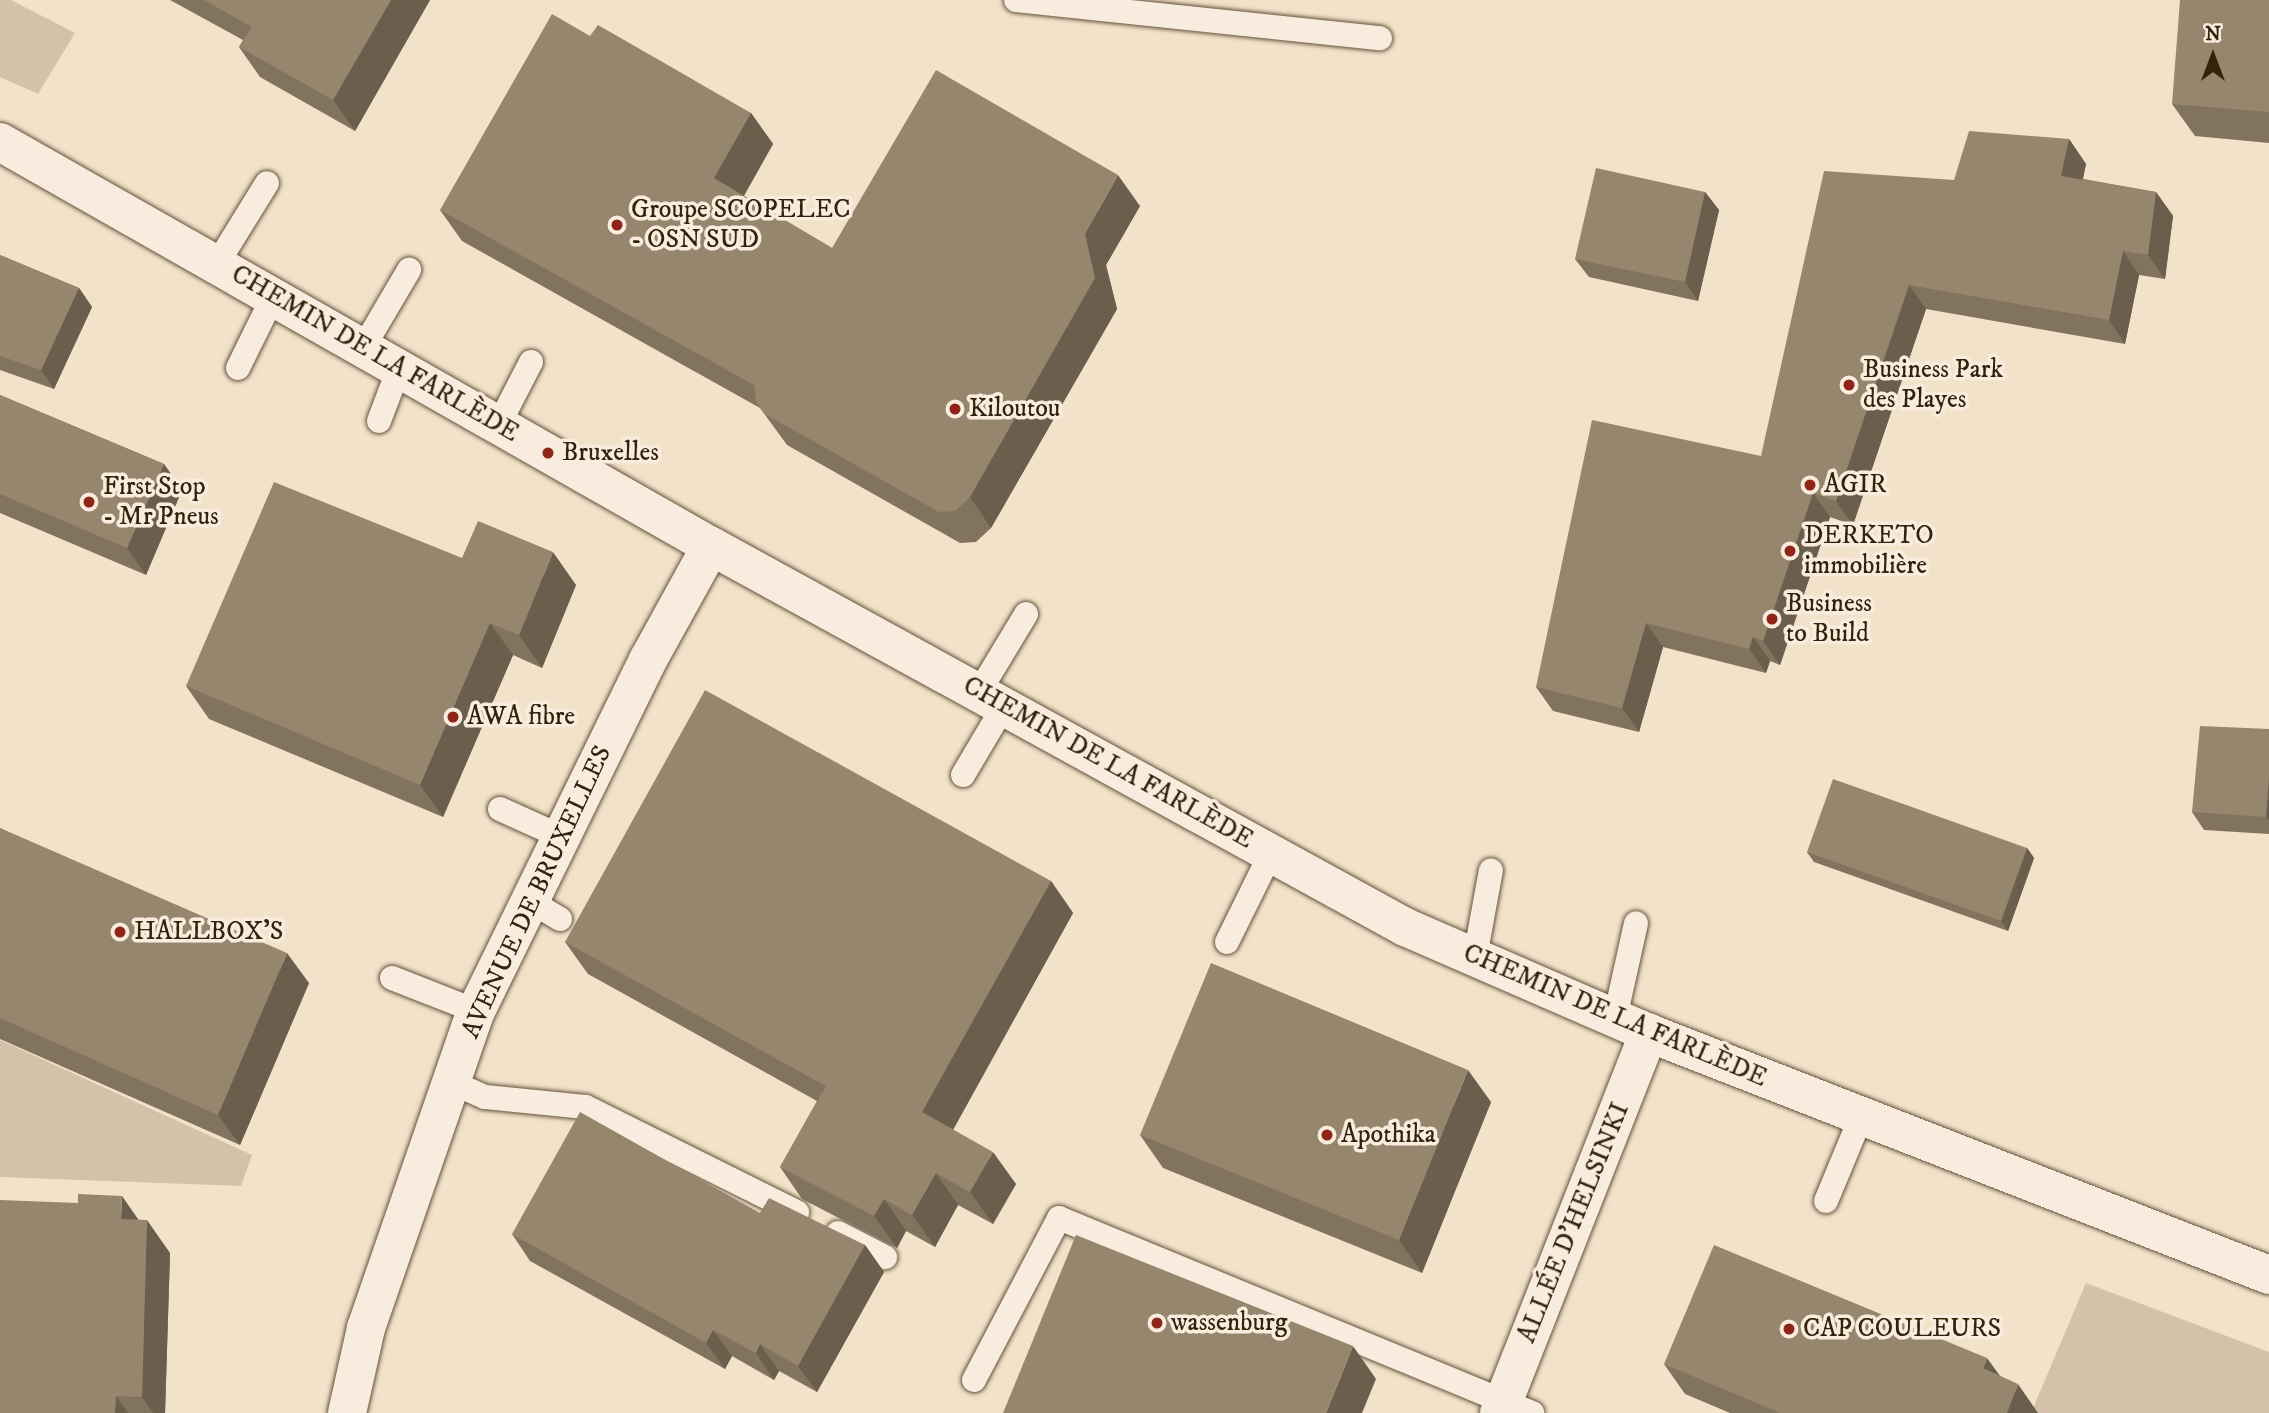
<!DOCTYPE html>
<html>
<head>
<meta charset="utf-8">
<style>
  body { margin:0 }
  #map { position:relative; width:2269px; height:1413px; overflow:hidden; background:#f3e2ca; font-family:"IM FELL DW Pica",serif }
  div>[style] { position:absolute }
  .green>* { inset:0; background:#d3c1aa }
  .roads { filter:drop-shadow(0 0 2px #64523b) drop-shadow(0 0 2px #64523b) }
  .service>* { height:24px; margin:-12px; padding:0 12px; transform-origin:12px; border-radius:12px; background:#f7ecdd }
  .minor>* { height:38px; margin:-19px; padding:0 19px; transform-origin:19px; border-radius:19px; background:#f7ecdd }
  .tertiary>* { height:38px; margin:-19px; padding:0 19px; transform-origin:19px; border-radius:19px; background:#f7ecdd }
  .wall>* { inset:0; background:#82735f }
  .shaded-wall>* { inset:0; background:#6a5e4d }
  .building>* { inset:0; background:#97866e }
  .dots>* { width:19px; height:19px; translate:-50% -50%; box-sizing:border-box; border:4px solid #f7ecdd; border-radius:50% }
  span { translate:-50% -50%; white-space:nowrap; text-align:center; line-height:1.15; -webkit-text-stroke:7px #f7ecdd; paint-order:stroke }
  .poi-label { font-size:26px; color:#34220b }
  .left { translate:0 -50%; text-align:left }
  .street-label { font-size:26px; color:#34220b }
  .north { position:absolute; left:2178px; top:21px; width:70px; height:70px; -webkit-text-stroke:5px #f7ecdd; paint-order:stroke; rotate:0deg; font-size:19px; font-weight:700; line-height:28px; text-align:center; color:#34220b }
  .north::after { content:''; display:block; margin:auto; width:24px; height:32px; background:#34220b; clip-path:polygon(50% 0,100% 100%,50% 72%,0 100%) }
</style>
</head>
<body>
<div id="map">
  <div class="green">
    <i style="clip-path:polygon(0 0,11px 0,75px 33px,38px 94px,0 77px)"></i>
    <i style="clip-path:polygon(0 1040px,252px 1155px,241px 1186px,0 1177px)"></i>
    <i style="clip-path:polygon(2086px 1283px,2269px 1352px,2269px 1413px,2031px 1413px)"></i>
  </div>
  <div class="roads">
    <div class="service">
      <i style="left:1016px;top:0;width:366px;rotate:6deg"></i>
      <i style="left:217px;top:264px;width:95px;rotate:-58.3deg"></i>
      <i style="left:363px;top:348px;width:91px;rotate:-59.5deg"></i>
      <i style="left:238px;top:368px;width:79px;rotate:-63.8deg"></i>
      <i style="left:379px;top:421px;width:57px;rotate:-69.3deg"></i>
      <i style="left:498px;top:426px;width:72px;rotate:-62.7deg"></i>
      <i style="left:979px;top:692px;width:91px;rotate:-58.9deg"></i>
      <i style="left:963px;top:775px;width:80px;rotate:-59.3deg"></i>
      <i style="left:500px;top:809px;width:68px;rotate:24.3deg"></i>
      <i style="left:530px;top:901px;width:35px;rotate:31deg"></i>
      <i style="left:1227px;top:942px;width:99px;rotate:-63.7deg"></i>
      <i style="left:1475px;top:957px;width:88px;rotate:-79.6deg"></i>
      <i style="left:392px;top:978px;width:90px;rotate:21.4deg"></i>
      <i style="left:1615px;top:1018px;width:97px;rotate:-77.5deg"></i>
      <i style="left:451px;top:1082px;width:37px;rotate:24deg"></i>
      <i style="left:485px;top:1097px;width:101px;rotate:5.7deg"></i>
      <i style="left:586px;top:1107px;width:236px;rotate:26.5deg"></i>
      <i style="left:1826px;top:1201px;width:91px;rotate:-67.4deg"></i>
      <i style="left:838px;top:1233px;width:53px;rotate:27.1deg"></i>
      <i style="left:974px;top:1380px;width:183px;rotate:-62.3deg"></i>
      <i style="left:1059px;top:1218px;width:512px;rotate:22.4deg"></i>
    </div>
    <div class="minor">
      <i style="left:1499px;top:1413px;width:409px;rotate:-68.5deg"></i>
    </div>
    <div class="tertiary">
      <i style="left:0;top:142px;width:818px;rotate:29.61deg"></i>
      <i style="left:711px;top:546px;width:792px;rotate:28.77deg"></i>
      <i style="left:1405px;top:927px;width:266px;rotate:23.5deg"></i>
      <i style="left:1649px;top:1033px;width:666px;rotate:21.32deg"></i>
      <i style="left:347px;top:1413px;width:87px;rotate:-77.4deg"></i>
      <i style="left:366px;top:1328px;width:336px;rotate:-70.9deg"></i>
      <i style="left:476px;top:1011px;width:391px;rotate:-63.9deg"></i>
      <i style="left:648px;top:660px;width:130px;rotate:-61.1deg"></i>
    </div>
  </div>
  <div class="wall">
    <i style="clip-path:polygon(170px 0,430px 0,355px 131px,260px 77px,239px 47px,243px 40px)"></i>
    <i style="clip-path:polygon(2269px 0,2269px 143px,2195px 136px,2172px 104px)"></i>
    <i style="clip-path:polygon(590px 36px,751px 113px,773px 144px,744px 196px,832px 248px,1140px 206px,1106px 265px,1117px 309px,991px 528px,976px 542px,960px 543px,787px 445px,760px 408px,462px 241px,440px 210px)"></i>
    <i style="clip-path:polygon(2069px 139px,2086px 164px,2083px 179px,2156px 192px,2173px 216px,2165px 279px,2139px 275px,2125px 344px,1926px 309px,1853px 525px,1830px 517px,1780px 665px,1770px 661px,1766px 673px,1663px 647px,1639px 732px,1553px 711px,1536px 687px,1761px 456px,1954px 180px)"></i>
    <i style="clip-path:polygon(1705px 192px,1719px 210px,1698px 301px,1589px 277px,1575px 259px)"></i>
    <i style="clip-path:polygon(0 255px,79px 288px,92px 307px,54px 389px,0 370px)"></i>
    <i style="clip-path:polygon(0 395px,164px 464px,182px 490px,146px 575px,0 513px)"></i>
    <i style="clip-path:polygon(462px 558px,576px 585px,542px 668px,513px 655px,443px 817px,209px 719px,186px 686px)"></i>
    <i style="clip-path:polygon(2269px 729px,2269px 834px,2204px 830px,2192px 812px)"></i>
    <i style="clip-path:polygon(0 828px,309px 983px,240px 1145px,0 1039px)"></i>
    <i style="clip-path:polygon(2027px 848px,2034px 858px,2008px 931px,1814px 862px,1807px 852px)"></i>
    <i style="clip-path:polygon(1051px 881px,1073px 913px,953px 1130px,1016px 1184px,993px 1224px,958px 1205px,935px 1247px,906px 1231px,897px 1248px,802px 1199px,780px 1167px,817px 1101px,588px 974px,565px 942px)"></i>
    <i style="clip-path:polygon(1491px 1102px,1422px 1273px,1163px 1168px,1140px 1135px)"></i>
    <i style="clip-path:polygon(760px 1213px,865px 1245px,884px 1272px,817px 1392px,779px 1371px,774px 1380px,732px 1356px,725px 1369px,530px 1261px,512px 1234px)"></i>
    <i style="clip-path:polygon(139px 1220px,170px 1253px,165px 1413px,0 1413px)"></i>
    <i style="clip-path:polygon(1664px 1364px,2000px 1376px,2038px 1413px,1730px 1413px,1685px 1394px)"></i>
  </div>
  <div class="shaded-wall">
    <i style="clip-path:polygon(391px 0,430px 0,355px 131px,333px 100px)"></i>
    <i style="clip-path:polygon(751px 113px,773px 144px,736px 209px,714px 178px)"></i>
    <i style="clip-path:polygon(2069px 139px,2086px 164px,2078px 200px,2061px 176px)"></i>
    <i style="clip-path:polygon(1118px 175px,1140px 206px,1106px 265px,1117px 309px,991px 528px,970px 497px,1085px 234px)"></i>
    <i style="clip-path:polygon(1705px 192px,1719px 210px,1698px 301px,1685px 282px)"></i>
    <i style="clip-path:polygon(2156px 192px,2173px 216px,2165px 279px,2148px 255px)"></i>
    <i style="clip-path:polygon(2123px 251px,2139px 275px,2125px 344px,2109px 320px)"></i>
    <i style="clip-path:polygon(1909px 285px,1926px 309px,1853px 525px,1836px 501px)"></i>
    <i style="clip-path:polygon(79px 288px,92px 307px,54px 389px,41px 370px)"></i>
    <i style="clip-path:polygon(164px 464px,182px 490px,146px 575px,127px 548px)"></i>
    <i style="clip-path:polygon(1813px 493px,1830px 517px,1780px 665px,1763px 641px)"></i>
    <i style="clip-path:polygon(553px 552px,576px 585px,542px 668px,519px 635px)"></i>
    <i style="clip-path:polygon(490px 623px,513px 655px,443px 817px,420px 785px)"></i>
    <i style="clip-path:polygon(1646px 623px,1663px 647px,1639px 732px,1622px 708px)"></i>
    <i style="clip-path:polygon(1753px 637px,1770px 661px,1766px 673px,1749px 649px)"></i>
    <i style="clip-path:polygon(2269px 776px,2269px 821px,2266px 817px)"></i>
    <i style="clip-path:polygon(2027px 848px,2034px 858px,2008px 931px,2001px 921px)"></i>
    <i style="clip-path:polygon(1051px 881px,1073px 913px,945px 1144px,922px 1112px)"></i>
    <i style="clip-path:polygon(287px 953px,309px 983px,240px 1145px,218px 1115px)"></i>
    <i style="clip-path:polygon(1468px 1070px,1491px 1102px,1422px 1273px,1399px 1240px)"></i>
    <i style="clip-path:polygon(993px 1152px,1016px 1184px,993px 1224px,970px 1192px)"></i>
    <i style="clip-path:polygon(936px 1173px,958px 1205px,935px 1247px,912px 1215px)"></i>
    <i style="clip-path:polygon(122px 1196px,145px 1229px,121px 1219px)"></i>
    <i style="clip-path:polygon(884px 1199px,906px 1231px,897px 1248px,874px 1216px)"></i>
    <i style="clip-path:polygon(147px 1220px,170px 1253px,165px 1413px,153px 1413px,142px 1397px)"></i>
    <i style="clip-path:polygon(865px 1245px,884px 1272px,817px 1392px,798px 1366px)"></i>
    <i style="clip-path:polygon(713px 1330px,732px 1356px,725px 1369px,706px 1343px)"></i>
    <i style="clip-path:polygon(760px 1344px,779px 1371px,774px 1380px,756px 1353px)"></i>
    <i style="clip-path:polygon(1353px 1346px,1376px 1379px,1362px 1413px,1326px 1413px)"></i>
    <i style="clip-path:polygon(1987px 1358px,2008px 1387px,1983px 1368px)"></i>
    <i style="clip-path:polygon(2018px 1384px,2038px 1413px,2007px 1413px)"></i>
    <i style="clip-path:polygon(116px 1396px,128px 1413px,115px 1413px)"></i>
  </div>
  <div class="building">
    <i style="clip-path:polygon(204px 0,391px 0,333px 100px,239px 47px,252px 27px)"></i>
    <i style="clip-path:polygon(2180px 0,2269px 0,2269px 112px,2172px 104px)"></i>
    <i style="clip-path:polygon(552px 14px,590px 36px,598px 25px,751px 113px,714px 178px,832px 248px,936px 70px,1118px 175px,1085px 234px,1095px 278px,970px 497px,955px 511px,939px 512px,765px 414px,756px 402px,754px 385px,440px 210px)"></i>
    <i style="clip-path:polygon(1969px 131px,2069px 139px,2061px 176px,2156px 192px,2148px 255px,2123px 251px,2109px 320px,1909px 285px,1836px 501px,1813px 493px,1763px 641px,1753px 637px,1749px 649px,1646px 623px,1622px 708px,1536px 687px,1592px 420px,1761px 456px,1824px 171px,1954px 180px)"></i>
    <i style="clip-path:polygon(1596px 168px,1705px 192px,1685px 282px,1575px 259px)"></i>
    <i style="clip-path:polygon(0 255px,79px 288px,41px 370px,0 356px)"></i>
    <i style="clip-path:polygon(0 395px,164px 464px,127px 548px,0 494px)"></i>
    <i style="clip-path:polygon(274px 482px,462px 558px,478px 521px,553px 552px,519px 635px,490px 623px,420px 785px,186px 686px)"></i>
    <i style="clip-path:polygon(705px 690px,1051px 881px,922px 1112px,993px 1152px,970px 1192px,936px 1173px,912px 1215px,884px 1199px,874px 1216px,780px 1167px,826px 1086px,565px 942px)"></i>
    <i style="clip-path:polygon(2200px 726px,2269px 729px,2269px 776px,2266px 817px,2192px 812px)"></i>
    <i style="clip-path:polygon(1833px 779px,2027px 848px,2001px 921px,1807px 852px)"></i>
    <i style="clip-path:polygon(0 828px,287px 953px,218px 1115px,0 1018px)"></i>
    <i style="clip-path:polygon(1211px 963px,1468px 1070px,1399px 1240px,1140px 1135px)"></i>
    <i style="clip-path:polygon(580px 1112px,760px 1213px,769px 1198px,865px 1245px,798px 1366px,760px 1344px,756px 1353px,713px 1330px,706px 1343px,512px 1234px)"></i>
    <i style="clip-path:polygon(78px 1194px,122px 1196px,121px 1219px,147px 1220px,142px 1397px,116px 1396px,115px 1413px,0 1413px,0 1200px,78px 1203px)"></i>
    <i style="clip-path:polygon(1076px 1235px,1353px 1346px,1326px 1413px,1003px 1413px)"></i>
    <i style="clip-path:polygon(1714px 1245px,1987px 1358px,1983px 1368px,2018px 1384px,2007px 1413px,1780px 1413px,1664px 1364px)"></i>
  </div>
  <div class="dots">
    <i style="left:617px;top:225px;background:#8f2418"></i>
    <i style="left:1849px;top:385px;background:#8f2418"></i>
    <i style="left:955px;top:409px;background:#8f2418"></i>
    <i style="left:548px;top:453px;background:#8f2418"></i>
    <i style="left:1810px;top:485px;background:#8f2418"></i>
    <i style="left:89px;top:502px;background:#8f2418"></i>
    <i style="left:1790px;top:551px;background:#8f2418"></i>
    <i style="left:1772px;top:619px;background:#8f2418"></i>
    <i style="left:453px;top:717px;background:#8f2418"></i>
    <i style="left:120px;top:932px;background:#8f2418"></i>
    <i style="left:1327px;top:1135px;background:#8f2418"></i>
    <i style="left:1157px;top:1323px;background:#8f2418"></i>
    <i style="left:1789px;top:1329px;background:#8f2418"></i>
  </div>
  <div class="poi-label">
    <span class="left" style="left:631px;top:225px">Groupe SCOPELEC<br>- OSN SUD</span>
    <span class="left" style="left:1863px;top:385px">Business Park<br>des Playes</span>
    <span class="left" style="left:969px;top:409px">Kiloutou</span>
    <span class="left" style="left:562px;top:453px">Bruxelles</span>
    <span class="left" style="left:1824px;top:485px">AGIR</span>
    <span class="left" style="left:103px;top:502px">First Stop<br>- Mr Pneus</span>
    <span class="left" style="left:1804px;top:551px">DERKETO<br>immobilière</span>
    <span class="left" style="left:1786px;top:619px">Business<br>to Build</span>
    <span class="left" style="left:467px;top:717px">AWA fibre</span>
    <span class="left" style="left:134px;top:932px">HALLBOX'S</span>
    <span class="left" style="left:1341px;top:1135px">Apothika</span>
    <span class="left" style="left:1171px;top:1323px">wassenburg</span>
    <span class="left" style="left:1803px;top:1329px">CAP COULEURS</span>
  </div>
  <div class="street-label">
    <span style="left:375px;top:354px;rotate:30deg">CHEMIN DE LA FARLÈDE</span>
    <span style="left:1108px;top:763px;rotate:29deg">CHEMIN DE LA FARLÈDE</span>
    <span style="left:537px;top:892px;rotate:-65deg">AVENUE DE BRUXELLES</span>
    <span style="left:1615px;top:1016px;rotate:23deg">CHEMIN DE LA FARLÈDE</span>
    <span style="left:1574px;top:1223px;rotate:-68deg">ALLÉE D'HELSINKI</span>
  </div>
  <div class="north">N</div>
</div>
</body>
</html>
